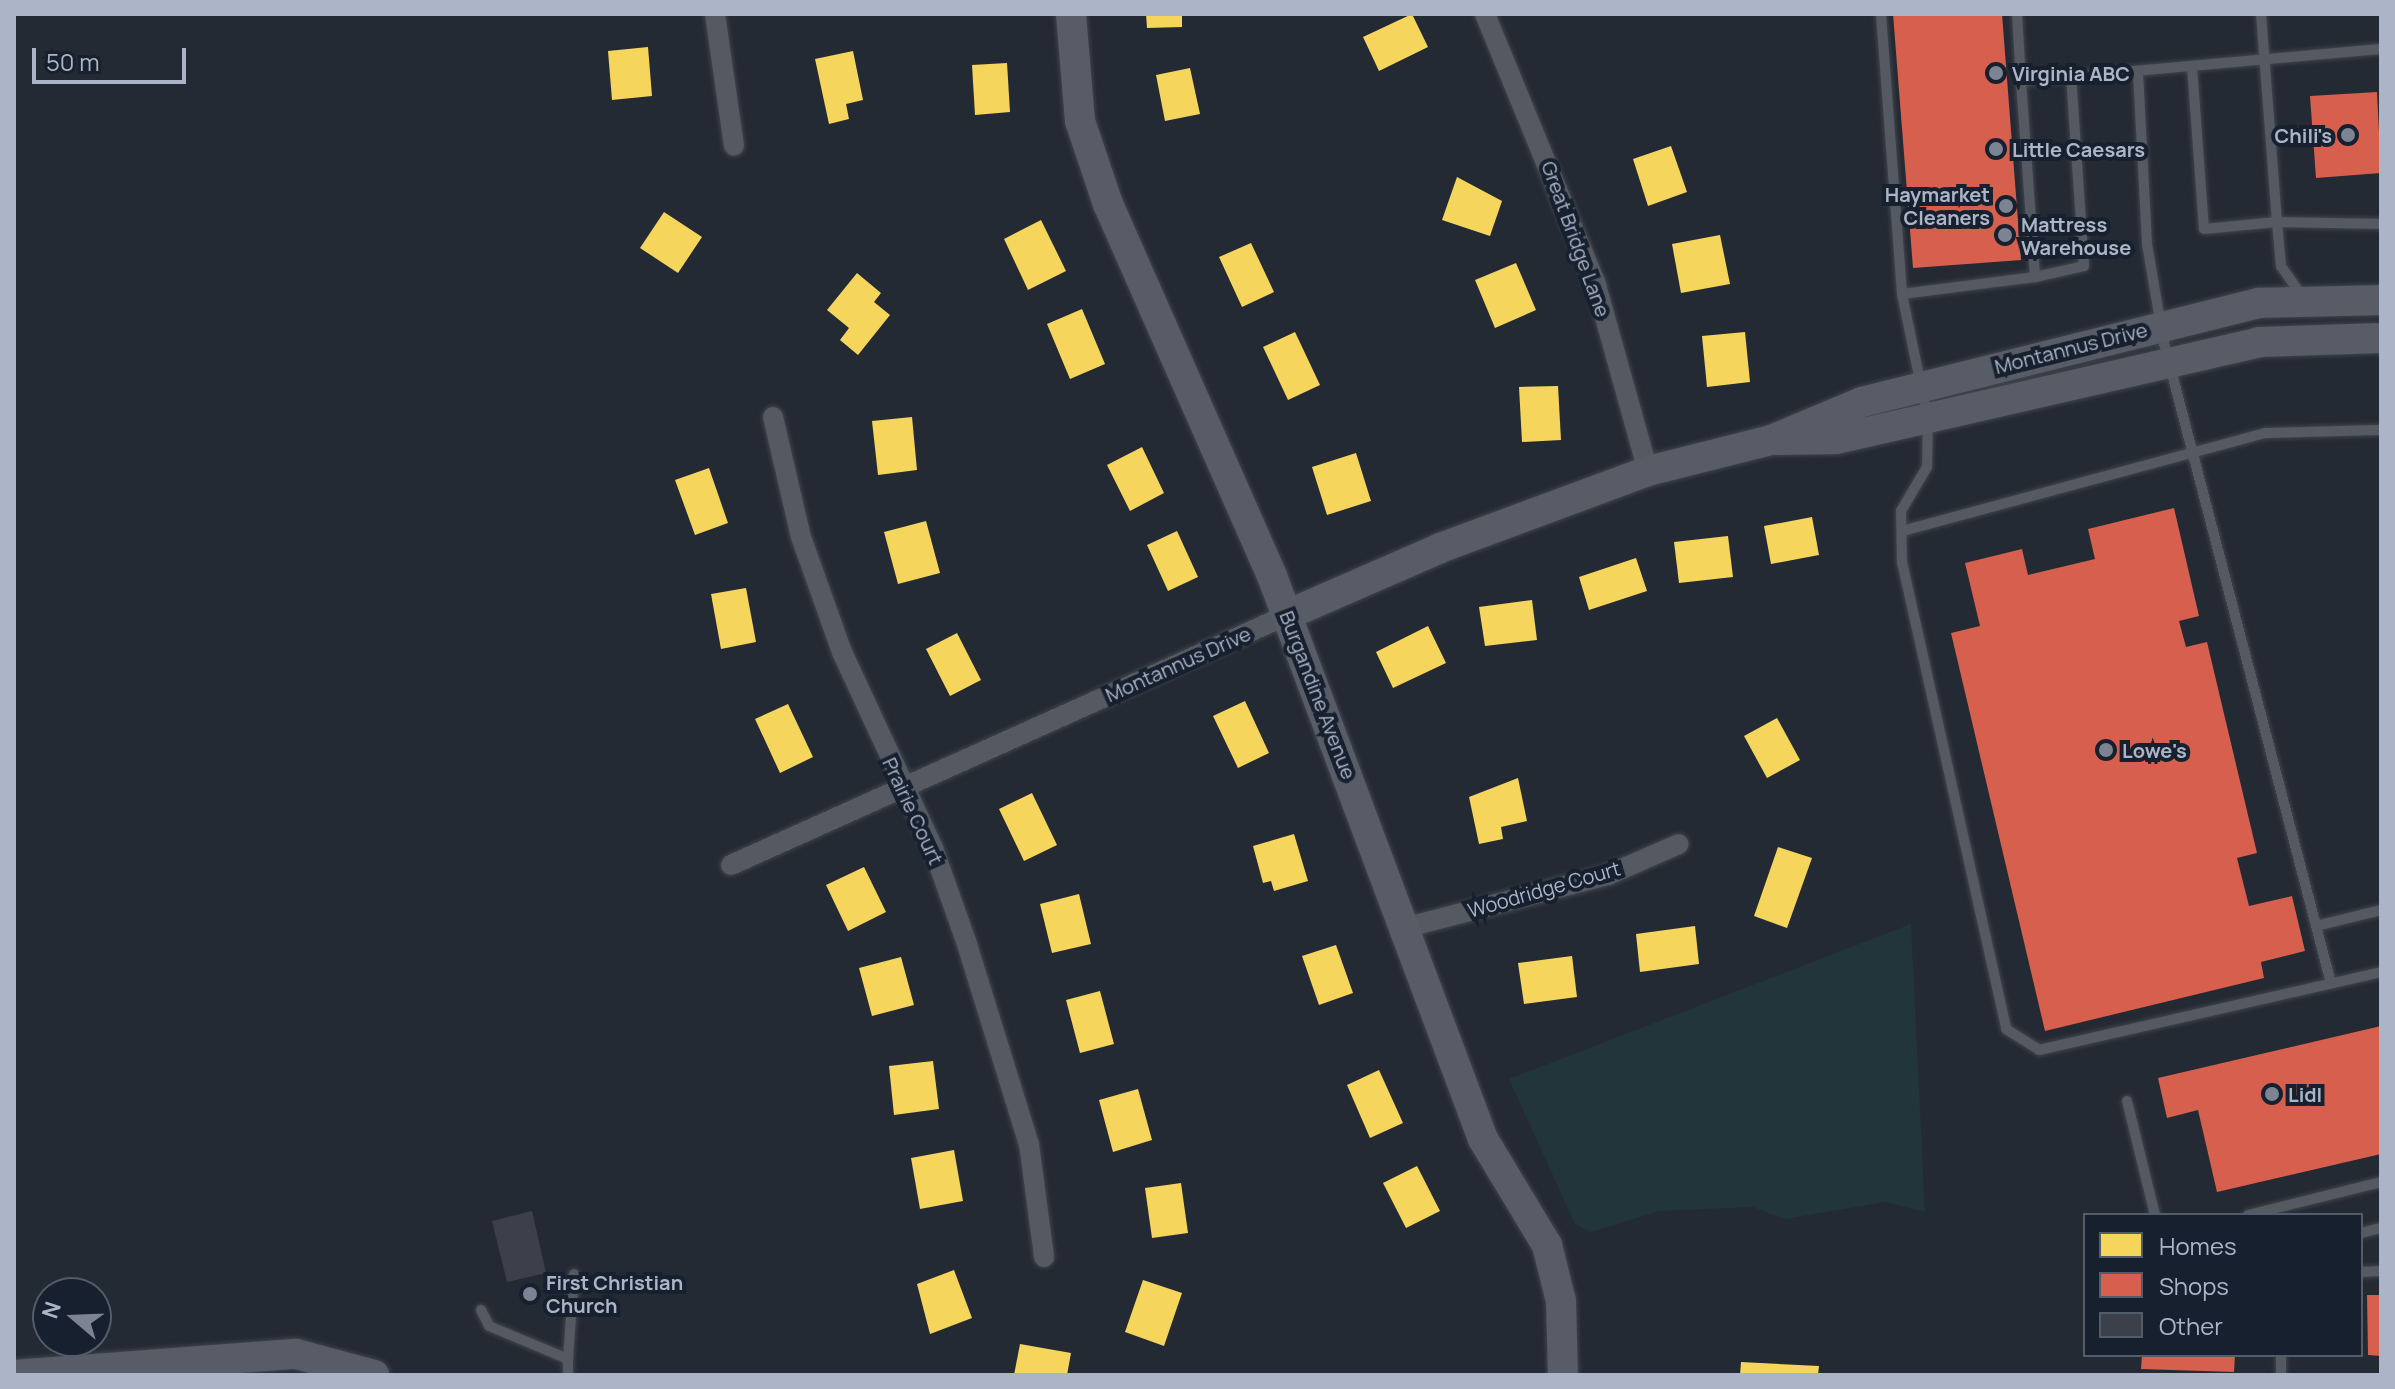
<!DOCTYPE html>
<html>
<head>
<meta charset="utf-8">
<style>
  body { margin:0 }
  #map { position:relative; width:2395px; height:1389px; overflow:hidden; background:#242a34; font-family:Manrope,sans-serif }
  div>[style] { position:absolute }
  .green>* { inset:0; background:#21353a }
  .homes>* { inset:0; background:#f6d55c }
  .shops>* { inset:0; background:#d6604d }
  .building>* { inset:0; background:#3c404a }
  .roads { filter:drop-shadow(0 0 2px #40444c) drop-shadow(0 0 2px #40444c) }
  .lane>* { height:10px; margin:-5px; padding:0 5px; transform-origin:5px; border-radius:5px; background:#545962 }
  .street>* { height:20px; margin:-10px; padding:0 10px; transform-origin:10px; border-radius:10px; background:#545962 }
  .secondary>* { height:30px; margin:-15px; padding:0 15px; transform-origin:15px; border-radius:15px; background:#585c66 }
  .dots>* { width:22px; height:22px; translate:-50% -50%; box-sizing:border-box; border:4px solid #17202e; border-radius:50% }
  span { translate:-50% -50%; white-space:nowrap; text-align:center; line-height:1.15; -webkit-text-stroke:8px #17202e; paint-order:stroke }
  .poi-label { font-size:20px; color:#acb5c7; font-weight:700 }
  .left { translate:0 -50%; text-align:left }
  .right { translate:-100% -50%; text-align:right }
  .street-label { font-size:20px; color:#acb5c7 }
  .frame { position:absolute; inset:0; border:16px solid #acb5c7; pointer-events:none }
  .legend { position:absolute; left:2083px; top:1213px; width:280px; height:144px; box-sizing:border-box; background:#17202e; border:2px solid #535c6b; margin:0; padding:10px 14px; list-style:none; font-size:24px; color:#acb5c7 }
  .legend li { display:flex; align-items:center; gap:16px; height:40px }
  .legend b { width:40px; border:2px solid #535c6b }
  .north { position:absolute; left:32px; top:1277px; width:80px; height:80px; box-sizing:border-box; background:#17202e; border:2px solid #535c6b; border-radius:50%; rotate:289deg; font-size:22px; font-weight:700; line-height:32px; text-align:center; color:#acb5c7 }
  .north::after { content:''; display:block; margin:auto; width:28px; height:36px; background:#7c8494; clip-path:polygon(50% 0,100% 100%,50% 72%,0 100%) }
  .scale { position:absolute; left:32px; top:48px; width:154px; height:36px; box-sizing:border-box; border:4px solid #acb5c7; border-top:0; padding-left:10px; font-size:24px; line-height:28px; white-space:nowrap; color:#acb5c7; -webkit-text-stroke:6px #17202e; paint-order:stroke }
</style>
</head>
<body>
<div id="map">
  <div class="green">
    <i style="clip-path:polygon(1911px 924px,1925px 1212px,1885px 1202px,1785px 1219px,1753px 1207px,1659px 1211px,1591px 1232px,1575px 1224px,1509px 1079px)"></i>
  </div>
  <div class="homes">
    <i style="clip-path:polygon(1146px 14px,1182px 14px,1182px 27px,1147px 28px)"></i>
    <i style="clip-path:polygon(1412px 14px,1428px 47px,1379px 71px,1363px 37px)"></i>
    <i style="clip-path:polygon(648px 47px,652px 96px,612px 100px,608px 51px)"></i>
    <i style="clip-path:polygon(853px 51px,863px 100px,846px 104px,849px 119px,829px 124px,815px 59px)"></i>
    <i style="clip-path:polygon(1007px 63px,1010px 112px,975px 115px,972px 65px)"></i>
    <i style="clip-path:polygon(1190px 68px,1200px 114px,1165px 121px,1156px 75px)"></i>
    <i style="clip-path:polygon(1671px 146px,1687px 192px,1648px 206px,1633px 159px)"></i>
    <i style="clip-path:polygon(1457px 177px,1502px 201px,1490px 236px,1442px 220px)"></i>
    <i style="clip-path:polygon(664px 212px,702px 237px,678px 273px,640px 248px)"></i>
    <i style="clip-path:polygon(1041px 220px,1066px 271px,1028px 290px,1004px 239px)"></i>
    <i style="clip-path:polygon(1720px 235px,1730px 284px,1681px 293px,1672px 244px)"></i>
    <i style="clip-path:polygon(1251px 243px,1274px 292px,1242px 307px,1219px 257px)"></i>
    <i style="clip-path:polygon(1516px 263px,1536px 310px,1495px 328px,1475px 280px)"></i>
    <i style="clip-path:polygon(857px 273px,881px 293px,874px 302px,890px 315px,858px 355px,840px 340px,849px 328px,827px 310px)"></i>
    <i style="clip-path:polygon(1082px 309px,1105px 364px,1070px 379px,1047px 324px)"></i>
    <i style="clip-path:polygon(1295px 332px,1320px 385px,1288px 400px,1263px 347px)"></i>
    <i style="clip-path:polygon(1745px 332px,1750px 382px,1707px 387px,1702px 336px)"></i>
    <i style="clip-path:polygon(1558px 386px,1561px 440px,1522px 442px,1519px 387px)"></i>
    <i style="clip-path:polygon(912px 417px,917px 470px,878px 475px,872px 421px)"></i>
    <i style="clip-path:polygon(1142px 447px,1164px 493px,1130px 511px,1107px 465px)"></i>
    <i style="clip-path:polygon(1356px 453px,1371px 501px,1327px 515px,1312px 467px)"></i>
    <i style="clip-path:polygon(709px 468px,728px 523px,695px 535px,675px 480px)"></i>
    <i style="clip-path:polygon(1812px 517px,1819px 555px,1771px 564px,1764px 526px)"></i>
    <i style="clip-path:polygon(926px 521px,940px 573px,898px 584px,884px 532px)"></i>
    <i style="clip-path:polygon(1177px 531px,1198px 577px,1168px 591px,1147px 545px)"></i>
    <i style="clip-path:polygon(1728px 536px,1733px 577px,1679px 583px,1674px 542px)"></i>
    <i style="clip-path:polygon(1636px 558px,1647px 591px,1589px 610px,1579px 577px)"></i>
    <i style="clip-path:polygon(746px 588px,756px 642px,721px 649px,711px 594px)"></i>
    <i style="clip-path:polygon(1532px 600px,1537px 640px,1485px 646px,1479px 607px)"></i>
    <i style="clip-path:polygon(1428px 626px,1446px 663px,1393px 688px,1376px 652px)"></i>
    <i style="clip-path:polygon(957px 633px,981px 680px,950px 696px,926px 649px)"></i>
    <i style="clip-path:polygon(1245px 701px,1269px 753px,1238px 768px,1213px 716px)"></i>
    <i style="clip-path:polygon(788px 704px,813px 757px,780px 773px,755px 719px)"></i>
    <i style="clip-path:polygon(1777px 718px,1800px 760px,1767px 778px,1744px 736px)"></i>
    <i style="clip-path:polygon(1518px 778px,1527px 821px,1501px 827px,1503px 839px,1479px 844px,1469px 797px)"></i>
    <i style="clip-path:polygon(1032px 793px,1057px 845px,1024px 861px,999px 809px)"></i>
    <i style="clip-path:polygon(1294px 834px,1308px 881px,1274px 891px,1271px 881px,1263px 883px,1253px 846px)"></i>
    <i style="clip-path:polygon(1778px 847px,1812px 858px,1787px 928px,1754px 916px)"></i>
    <i style="clip-path:polygon(864px 867px,886px 912px,848px 931px,826px 885px)"></i>
    <i style="clip-path:polygon(1079px 894px,1091px 944px,1052px 953px,1040px 904px)"></i>
    <i style="clip-path:polygon(1695px 926px,1699px 964px,1640px 972px,1636px 934px)"></i>
    <i style="clip-path:polygon(1336px 945px,1353px 993px,1319px 1005px,1302px 956px)"></i>
    <i style="clip-path:polygon(1572px 956px,1577px 997px,1524px 1004px,1518px 963px)"></i>
    <i style="clip-path:polygon(901px 957px,914px 1005px,872px 1016px,859px 968px)"></i>
    <i style="clip-path:polygon(1100px 991px,1114px 1044px,1080px 1053px,1066px 1000px)"></i>
    <i style="clip-path:polygon(933px 1061px,939px 1109px,894px 1115px,889px 1066px)"></i>
    <i style="clip-path:polygon(1379px 1070px,1403px 1123px,1370px 1138px,1347px 1085px)"></i>
    <i style="clip-path:polygon(1138px 1089px,1152px 1140px,1113px 1152px,1099px 1100px)"></i>
    <i style="clip-path:polygon(954px 1150px,963px 1201px,920px 1209px,911px 1158px)"></i>
    <i style="clip-path:polygon(1417px 1166px,1440px 1211px,1406px 1228px,1383px 1183px)"></i>
    <i style="clip-path:polygon(1181px 1183px,1188px 1233px,1152px 1238px,1145px 1188px)"></i>
    <i style="clip-path:polygon(954px 1270px,972px 1318px,930px 1334px,917px 1284px)"></i>
    <i style="clip-path:polygon(1143px 1280px,1182px 1293px,1164px 1346px,1125px 1332px)"></i>
    <i style="clip-path:polygon(1020px 1344px,1071px 1353px,1067px 1375px,1014px 1375px)"></i>
    <i style="clip-path:polygon(1741px 1362px,1819px 1366px,1818px 1375px,1740px 1375px)"></i>
  </div>
  <div class="shops">
    <i style="clip-path:polygon(1893px 14px,2002px 14px,2021px 260px,1913px 268px)"></i>
    <i style="clip-path:polygon(2377px 92px,2381px 173px,2316px 178px,2310px 96px)"></i>
    <i style="clip-path:polygon(2174px 508px,2199px 616px,2179px 621px,2186px 647px,2207px 642px,2257px 853px,2237px 858px,2249px 906px,2292px 896px,2305px 951px,2261px 962px,2264px 978px,2045px 1031px,1951px 633px,1980px 626px,1965px 563px,2022px 549px,2028px 575px,2095px 559px,2088px 529px)"></i>
    <i style="clip-path:polygon(2381px 1026px,2381px 1154px,2217px 1192px,2198px 1110px,2167px 1118px,2158px 1078px)"></i>
    <i style="clip-path:polygon(2367px 1295px,2381px 1295px,2381px 1356px,2368px 1355px)"></i>
    <i style="clip-path:polygon(2142px 1355px,2235px 1355px,2234px 1372px,2141px 1369px)"></i>
  </div>
  <div class="building">
    <i style="clip-path:polygon(532px 1211px,546px 1273px,507px 1282px,492px 1221px)"></i>
  </div>
  <div class="roads">
    <div class="lane">
      <i style="left:1881px;top:14px;width:281px;rotate:85.7deg"></i>
      <i style="left:2017px;top:14px;width:67px;rotate:86.6deg"></i>
      <i style="left:2261px;top:14px;width:209px;rotate:85.6deg"></i>
      <i style="left:2277px;top:222px;width:104px;rotate:1.1deg"></i>
      <i style="left:2381px;top:49px;width:361px;rotate:174.9deg"></i>
      <i style="left:2021px;top:81px;width:196px;rotate:85.9deg"></i>
      <i style="left:2035px;top:277px;width:134px;rotate:172.7deg"></i>
      <i style="left:1902px;top:294px;width:129px;rotate:78.3deg"></i>
      <i style="left:1928px;top:420px;width:47px;rotate:91.2deg"></i>
      <i style="left:1927px;top:467px;width:51px;rotate:120.6deg"></i>
      <i style="left:1901px;top:511px;width:51px;rotate:88.9deg"></i>
      <i style="left:1902px;top:562px;width:478px;rotate:77.4deg"></i>
      <i style="left:2006px;top:1029px;width:39px;rotate:32deg"></i>
      <i style="left:2039px;top:1050px;width:351px;rotate:-12.8deg"></i>
      <i style="left:2192px;top:66px;width:163px;rotate:85.8deg"></i>
      <i style="left:2204px;top:229px;width:73px;rotate:-5.5deg"></i>
      <i style="left:2277px;top:222px;width:44px;rotate:84.8deg"></i>
      <i style="left:2281px;top:266px;width:37px;rotate:55deg"></i>
      <i style="left:2138px;top:72px;width:172px;rotate:87deg"></i>
      <i style="left:2147px;top:244px;width:100px;rotate:80.3deg"></i>
      <i style="left:2164px;top:343px;width:661px;rotate:75.38deg"></i>
      <i style="left:2035px;top:277px;width:50px;rotate:-12.7deg"></i>
      <i style="left:2084px;top:266px;width:189px;rotate:-93.9deg"></i>
      <i style="left:1902px;top:531px;width:376px;rotate:-15.1deg"></i>
      <i style="left:2265px;top:433px;width:116px;rotate:-1.5deg"></i>
      <i style="left:2316px;top:926px;width:67px;rotate:-13.8deg"></i>
      <i style="left:2127px;top:1101px;width:117px;rotate:76.2deg"></i>
      <i style="left:2248px;top:1215px;width:137px;rotate:-13.9deg"></i>
      <i style="left:2361px;top:1233px;width:21px;rotate:-14deg"></i>
      <i style="left:2361px;top:1272px;width:20px;rotate:-3deg"></i>
      <i style="left:481px;top:1310px;width:18px;rotate:63deg"></i>
      <i style="left:489px;top:1326px;width:86px;rotate:22.7deg"></i>
      <i style="left:568px;top:1359px;width:16px;rotate:90deg"></i>
      <i style="left:568px;top:1359px;width:85px;rotate:-86deg"></i>
      <i style="left:2281px;top:1375px;width:20px;rotate:-90deg"></i>
    </div>
    <div class="street">
      <i style="left:715px;top:14px;width:133px;rotate:81.8deg"></i>
      <i style="left:1485px;top:14px;width:293px;rotate:67.7deg"></i>
      <i style="left:1596px;top:285px;width:193px;rotate:74.4deg"></i>
      <i style="left:773px;top:417px;width:123px;rotate:76.9deg"></i>
      <i style="left:801px;top:537px;width:122px;rotate:70.4deg"></i>
      <i style="left:842px;top:652px;width:216px;rotate:65.1deg"></i>
      <i style="left:933px;top:848px;width:99px;rotate:70.5deg"></i>
      <i style="left:966px;top:941px;width:213px;rotate:72.8deg"></i>
      <i style="left:1029px;top:1144px;width:114px;rotate:82.4deg"></i>
      <i style="left:731px;top:865px;width:610px;rotate:-24.21deg"></i>
      <i style="left:1408px;top:927px;width:207px;rotate:-14.6deg"></i>
      <i style="left:1608px;top:875px;width:77px;rotate:-23.6deg"></i>
    </div>
    <div class="secondary">
      <i style="left:1071px;top:14px;width:107px;rotate:85.2deg"></i>
      <i style="left:1080px;top:121px;width:88px;rotate:71.4deg"></i>
      <i style="left:1108px;top:204px;width:407px;rotate:66.2deg"></i>
      <i style="left:1272px;top:576px;width:601px;rotate:69.46deg"></i>
      <i style="left:1483px;top:1139px;width:124px;rotate:58.9deg"></i>
      <i style="left:1547px;top:1245px;width:58px;rotate:76deg"></i>
      <i style="left:1561px;top:1301px;width:74px;rotate:88.5deg"></i>
      <i style="left:1777px;top:440px;width:60px;rotate:-1deg"></i>
      <i style="left:1837px;top:439px;width:433px;rotate:-12.9deg"></i>
      <i style="left:2259px;top:342px;width:122px;rotate:-1.9deg"></i>
      <i style="left:1287px;top:615px;width:167px;rotate:-23.6deg"></i>
      <i style="left:1440px;top:548px;width:222px;rotate:-20.3deg"></i>
      <i style="left:1648px;top:471px;width:127px;rotate:-14.1deg"></i>
      <i style="left:1771px;top:440px;width:99px;rotate:-22.7deg"></i>
      <i style="left:1862px;top:402px;width:409px;rotate:-14deg"></i>
      <i style="left:2259px;top:303px;width:122px;rotate:-1.4deg"></i>
      <i style="left:14px;top:1375px;width:283px;rotate:-4.3deg"></i>
      <i style="left:296px;top:1354px;width:81px;rotate:15.1deg"></i>
    </div>
  </div>
  <div class="dots">
    <i style="left:1996px;top:73px;background:#7c8494"></i>
    <i style="left:2348px;top:135px;background:#7c8494"></i>
    <i style="left:1996px;top:149px;background:#7c8494"></i>
    <i style="left:2006px;top:206px;background:#7c8494"></i>
    <i style="left:2005px;top:235px;background:#7c8494"></i>
    <i style="left:2106px;top:750px;background:#7c8494"></i>
    <i style="left:2272px;top:1094px;background:#7c8494"></i>
    <i style="left:530px;top:1294px;background:#7c8494"></i>
  </div>
  <div class="poi-label">
    <span class="left" style="left:2012px;top:73px">Virginia ABC</span>
    <span class="right" style="left:2332px;top:135px">Chili's</span>
    <span class="left" style="left:2012px;top:149px">Little Caesars</span>
    <span class="right" style="left:1990px;top:206px">Haymarket<br>Cleaners</span>
    <span class="left" style="left:2021px;top:236px">Mattress<br>Warehouse</span>
    <span class="left" style="left:2122px;top:750px">Lowe's</span>
    <span class="left" style="left:2288px;top:1094px">Lidl</span>
    <span class="left" style="left:546px;top:1294px">First Christian<br>Church</span>
  </div>
  <div class="street-label">
    <span style="left:1576px;top:239px;rotate:70deg">Great Bridge Lane</span>
    <span style="left:2071px;top:348px;rotate:-14deg">Montannus Drive</span>
    <span style="left:1178px;top:664px;rotate:-24deg">Montannus Drive</span>
    <span style="left:1318px;top:695px;rotate:69deg">Burgandine Avenue</span>
    <span style="left:913px;top:811px;rotate:65deg">Prairie Court</span>
    <span style="left:1544px;top:889px;rotate:-16deg">Woodridge Court</span>
  </div>
  <div class="frame"></div>
  <ul class="legend">
  <li><b style="height:22px;background:#f6d55c"></b>Homes</li>
  <li><b style="height:22px;background:#d6604d"></b>Shops</li>
  <li><b style="height:22px;background:#3c404a"></b>Other</li>
  </ul>
  <div class="north">N</div>
  <div class="scale">50 m</div>
</div>
</body>
</html>
